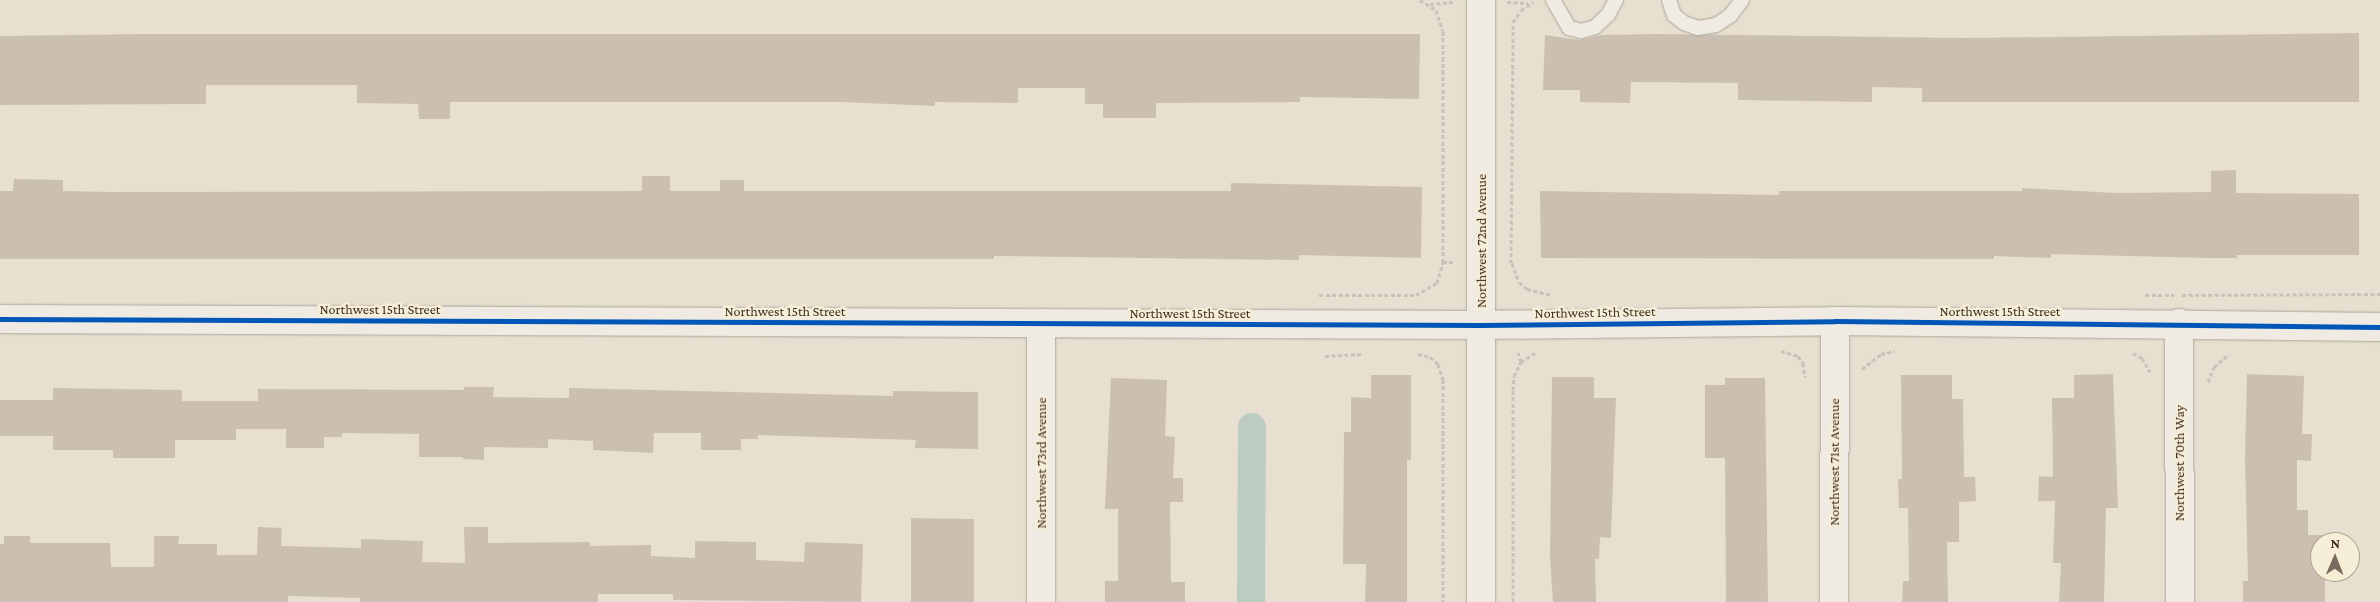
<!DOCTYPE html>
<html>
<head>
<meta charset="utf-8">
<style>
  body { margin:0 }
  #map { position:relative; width:2380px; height:602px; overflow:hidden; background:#e7e0d1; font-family:"Crimson Pro",serif }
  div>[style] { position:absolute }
  .canal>* { height:28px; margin:-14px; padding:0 14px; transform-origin:14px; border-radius:14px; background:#bcccc2 }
  .building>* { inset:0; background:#cbbfb2 }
  .path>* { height:3px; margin-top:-1.5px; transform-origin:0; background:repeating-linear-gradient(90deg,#c8c2b9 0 4px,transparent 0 6.5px) }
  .roads { filter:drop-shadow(0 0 1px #ada599) drop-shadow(0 0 1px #ada599) }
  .lane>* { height:14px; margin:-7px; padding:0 7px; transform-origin:7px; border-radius:7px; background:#efebe3 }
  .street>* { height:28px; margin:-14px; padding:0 14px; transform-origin:14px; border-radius:14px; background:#efebe3 }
  .cycleway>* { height:5px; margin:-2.5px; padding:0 2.5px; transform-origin:2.5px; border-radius:2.5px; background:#0057b8 }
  span { translate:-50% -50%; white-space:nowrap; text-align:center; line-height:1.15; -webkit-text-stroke:4.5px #f7eed8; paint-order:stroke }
  .street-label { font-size:14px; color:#3d2e20 }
  .north { position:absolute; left:2310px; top:532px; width:50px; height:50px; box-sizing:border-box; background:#f7eed8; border:1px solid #ada18e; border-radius:50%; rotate:1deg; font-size:14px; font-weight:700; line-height:20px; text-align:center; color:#3d2e20 }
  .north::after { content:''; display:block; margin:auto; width:18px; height:22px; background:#786c5e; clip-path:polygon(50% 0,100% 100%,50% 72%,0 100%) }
</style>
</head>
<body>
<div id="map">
  <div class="canal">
    <i style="left:1251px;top:602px;width:175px;rotate:-89.7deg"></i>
  </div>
  <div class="building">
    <i style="clip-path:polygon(2359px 33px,2359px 102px,1922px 102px,1922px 88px,1872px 87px,1872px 102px,1738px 100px,1738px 83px,1631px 82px,1630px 103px,1580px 102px,1580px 90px,1543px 90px,1545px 35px,1579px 40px,1601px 35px,1657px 34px,1965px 38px)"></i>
    <i style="clip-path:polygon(143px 34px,1420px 34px,1419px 99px,1300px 97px,1300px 102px,1156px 103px,1156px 118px,1103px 118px,1103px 104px,1085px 104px,1085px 88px,1018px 88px,1018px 103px,935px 102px,935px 106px,842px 102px,450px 102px,450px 119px,419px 119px,418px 104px,357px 103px,357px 85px,206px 85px,206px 104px,0 105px,0 36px)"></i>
    <i style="clip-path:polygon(2236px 170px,2236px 193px,2359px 194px,2359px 255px,2237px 255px,2237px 258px,2207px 258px,2051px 254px,2051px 258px,1994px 256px,1994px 259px,1541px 258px,1540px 191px,1779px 195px,1779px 191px,2022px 191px,2022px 188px,2115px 193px,2211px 192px,2211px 171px)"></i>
    <i style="clip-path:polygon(642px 176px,670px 176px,670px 191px,720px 191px,720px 180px,744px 180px,744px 191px,1231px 191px,1231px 183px,1422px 187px,1421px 258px,1299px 255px,1299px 260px,994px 256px,994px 259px,0 259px,0 191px,13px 191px,14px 179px,63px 180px,63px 191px,112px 192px,642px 191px)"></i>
    <i style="clip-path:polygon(2113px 374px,2118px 508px,2106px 508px,2104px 602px,2059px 602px,2061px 563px,2053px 563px,2055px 501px,2038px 501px,2039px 476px,2053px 477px,2052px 398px,2074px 398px,2074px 375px)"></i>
    <i style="clip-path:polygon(2247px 374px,2304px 376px,2302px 434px,2312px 434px,2311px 461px,2297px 460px,2297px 510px,2308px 510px,2308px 535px,2325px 535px,2325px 542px,2320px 542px,2320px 572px,2325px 572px,2325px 602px,2243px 602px,2243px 581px,2248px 581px,2245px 458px)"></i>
    <i style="clip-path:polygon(1371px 375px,1411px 375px,1411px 460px,1407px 460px,1407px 602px,1365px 602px,1366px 564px,1343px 564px,1344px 432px,1351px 432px,1351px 397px,1371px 398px)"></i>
    <i style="clip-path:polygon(1901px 375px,1952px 375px,1952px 399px,1963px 399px,1964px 477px,1975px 477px,1976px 501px,1959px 502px,1959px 542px,1947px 542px,1948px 602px,1902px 602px,1903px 581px,1909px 581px,1908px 508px,1899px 508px,1898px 479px,1902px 479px)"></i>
    <i style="clip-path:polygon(1552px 377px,1594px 377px,1594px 398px,1616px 398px,1611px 538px,1600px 537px,1599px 559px,1595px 559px,1596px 602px,1553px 602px,1550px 557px)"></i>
    <i style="clip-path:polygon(1111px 378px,1167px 380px,1165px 436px,1175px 437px,1173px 478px,1183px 478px,1183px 502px,1170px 502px,1171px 582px,1185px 582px,1185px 602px,1105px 602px,1105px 581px,1118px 581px,1118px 509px,1105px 509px)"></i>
    <i style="clip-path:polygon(1725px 378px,1765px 378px,1768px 602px,1726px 602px,1725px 458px,1705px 458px,1705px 385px,1725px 385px)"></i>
    <i style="clip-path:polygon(464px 387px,494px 387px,493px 397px,569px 398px,569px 388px,893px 396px,893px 391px,978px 392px,978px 449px,915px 448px,916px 440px,758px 435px,758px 439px,741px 439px,741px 450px,701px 450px,701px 433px,654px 433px,653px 453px,593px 450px,593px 441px,548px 439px,548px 448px,484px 447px,484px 460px,463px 459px,463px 457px,419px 457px,419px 434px,342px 433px,342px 437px,324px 437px,324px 448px,286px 448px,286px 429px,236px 429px,236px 440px,175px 440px,175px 458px,113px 458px,113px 450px,53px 450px,53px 436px,0 436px,0 400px,53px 400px,53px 388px,182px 390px,182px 401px,258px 401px,258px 389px,464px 390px)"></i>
    <i style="clip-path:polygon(911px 518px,974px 519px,974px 602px,911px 602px)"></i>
    <i style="clip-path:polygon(258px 527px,282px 528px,281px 546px,361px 548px,361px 539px,423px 541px,422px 562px,465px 563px,464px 527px,488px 527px,488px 543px,590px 542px,590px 546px,651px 545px,651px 556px,695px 558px,695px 541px,756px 542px,756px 560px,804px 562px,805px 542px,863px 544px,861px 602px,673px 600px,673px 594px,598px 594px,598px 602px,360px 602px,360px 598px,288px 596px,288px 602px,0 602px,0 544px,4px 544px,4px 536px,30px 536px,30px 543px,110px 543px,111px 567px,154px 567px,154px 536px,179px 536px,178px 544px,217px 544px,217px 555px,257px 555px)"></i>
  </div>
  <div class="path">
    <i style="left:1420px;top:0;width:19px;rotate:32deg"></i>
    <i style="left:1436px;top:10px;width:22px;rotate:72deg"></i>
    <i style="left:1443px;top:31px;width:231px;rotate:90deg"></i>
    <i style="left:1443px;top:262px;width:12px"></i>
    <i style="left:1507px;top:2px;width:21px;rotate:3deg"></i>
    <i style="left:1430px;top:4px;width:23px;rotate:-5deg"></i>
    <i style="left:1511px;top:263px;width:241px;rotate:-89.5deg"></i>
    <i style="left:1513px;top:22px;width:14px;rotate:-56deg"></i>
    <i style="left:1521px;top:10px;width:15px;rotate:-32deg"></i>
    <i style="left:1512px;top:263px;width:20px;rotate:70deg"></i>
    <i style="left:1519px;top:282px;width:11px;rotate:41deg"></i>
    <i style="left:1527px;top:289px;width:25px;rotate:14deg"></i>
    <i style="left:1319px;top:295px;width:97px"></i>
    <i style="left:1416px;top:295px;width:24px;rotate:-30deg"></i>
    <i style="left:1437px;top:283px;width:22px;rotate:-74deg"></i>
    <i style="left:2145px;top:295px;width:29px"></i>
    <i style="left:2182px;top:295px;width:198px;rotate:-0.3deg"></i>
    <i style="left:1781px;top:351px;width:18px;rotate:16deg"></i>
    <i style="left:1798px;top:356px;width:9px;rotate:54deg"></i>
    <i style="left:1803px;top:363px;width:14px;rotate:82deg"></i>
    <i style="left:2133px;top:353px;width:10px;rotate:29deg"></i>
    <i style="left:2142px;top:358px;width:16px;rotate:60deg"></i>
    <i style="left:1418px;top:354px;width:12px;rotate:14deg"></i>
    <i style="left:1430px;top:357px;width:11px;rotate:41deg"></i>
    <i style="left:1438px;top:364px;width:16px;rotate:72deg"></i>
    <i style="left:1443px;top:379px;width:223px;rotate:90deg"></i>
    <i style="left:1325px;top:356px;width:37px;rotate:-3deg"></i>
    <i style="left:1521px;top:362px;width:17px;rotate:-33deg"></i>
    <i style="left:1862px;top:369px;width:24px;rotate:-38deg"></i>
    <i style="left:1881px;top:354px;width:14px;rotate:-12deg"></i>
    <i style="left:2208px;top:382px;width:16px;rotate:-68deg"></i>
    <i style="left:2214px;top:367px;width:20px;rotate:-41deg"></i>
    <i style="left:1513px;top:602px;width:212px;rotate:-90deg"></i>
    <i style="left:1513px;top:390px;width:14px;rotate:-86deg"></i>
    <i style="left:1514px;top:376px;width:16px;rotate:-63deg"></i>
    <i style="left:1521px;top:362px;width:10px;rotate:-107deg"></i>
  </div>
  <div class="roads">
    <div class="lane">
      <i style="left:1553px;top:0;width:32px;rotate:60deg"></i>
      <i style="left:1569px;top:28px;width:12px;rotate:14deg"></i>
      <i style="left:1581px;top:31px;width:15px;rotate:-16deg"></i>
      <i style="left:1595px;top:27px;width:18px;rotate:-43deg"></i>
      <i style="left:1608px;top:15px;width:17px;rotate:-62deg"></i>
      <i style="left:1669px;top:0;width:16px;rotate:72deg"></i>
      <i style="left:1674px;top:15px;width:13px;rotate:39deg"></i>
      <i style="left:1684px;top:23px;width:15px;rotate:20deg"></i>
      <i style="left:1698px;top:28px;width:18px;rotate:-9deg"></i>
      <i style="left:1716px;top:25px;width:17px;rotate:-33deg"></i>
      <i style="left:1730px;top:16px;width:20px;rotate:-53deg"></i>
    </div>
    <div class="street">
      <i style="left:0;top:319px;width:1481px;rotate:0.23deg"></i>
      <i style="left:1481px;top:325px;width:354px;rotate:-0.6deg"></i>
      <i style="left:1835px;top:321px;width:545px;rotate:0.63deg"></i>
      <i style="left:1041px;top:323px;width:279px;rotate:90deg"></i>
      <i style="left:2179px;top:323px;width:279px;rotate:89.8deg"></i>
      <i style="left:1481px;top:602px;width:602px;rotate:-90deg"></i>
      <i style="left:1834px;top:602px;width:281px;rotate:-89.8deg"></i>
    </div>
  </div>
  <div class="cycleway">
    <i style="left:0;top:319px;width:1481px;rotate:0.23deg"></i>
    <i style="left:1481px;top:325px;width:354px;rotate:-0.6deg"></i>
    <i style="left:1835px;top:321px;width:545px;rotate:0.63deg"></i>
  </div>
  <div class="street-label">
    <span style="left:1481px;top:241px;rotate:-90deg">Northwest 72nd Avenue</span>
    <span style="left:380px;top:309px">Northwest 15th Street</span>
    <span style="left:785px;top:311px">Northwest 15th Street</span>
    <span style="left:2000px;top:311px">Northwest 15th Street</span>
    <span style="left:1595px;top:312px;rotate:-1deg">Northwest 15th Street</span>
    <span style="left:1190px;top:313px">Northwest 15th Street</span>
    <span style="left:1834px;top:462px;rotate:-90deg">Northwest 71st Avenue</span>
    <span style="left:1041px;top:463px;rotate:-90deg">Northwest 73rd Avenue</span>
    <span style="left:2179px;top:463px;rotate:-90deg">Northwest 70th Way</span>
  </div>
  <div class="north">N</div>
</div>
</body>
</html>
